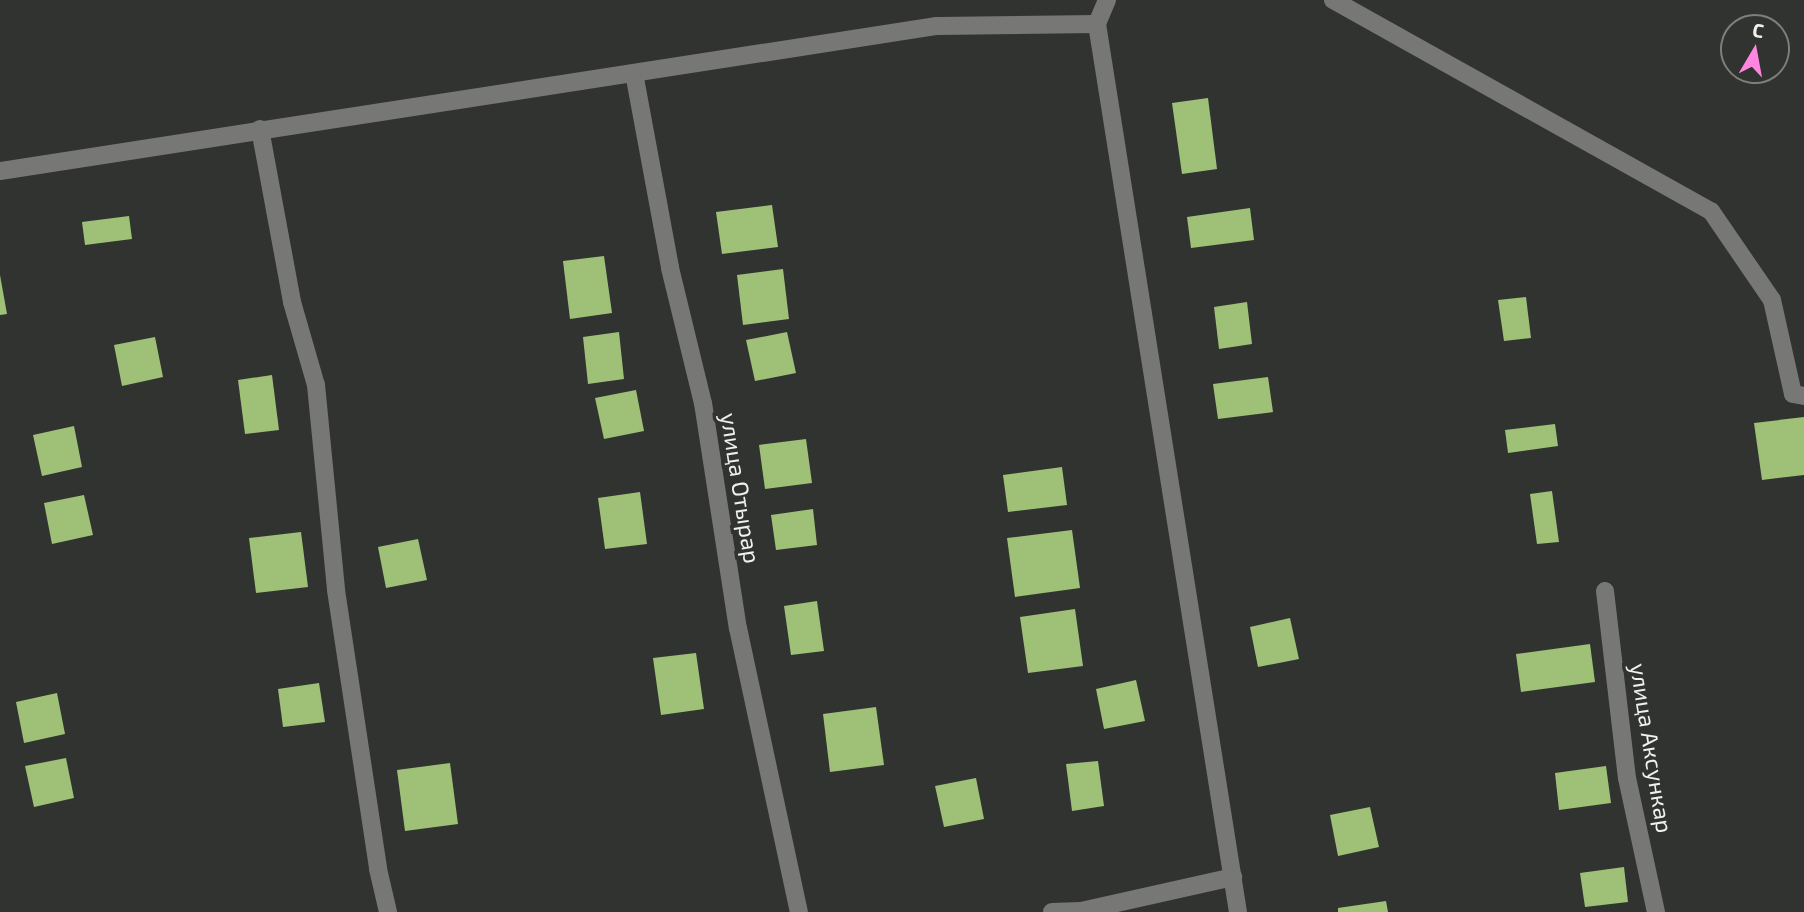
<!DOCTYPE html>
<html>
<head>
<meta charset="utf-8">
<style>
  body { margin:0 }
  #map { position:relative; width:1804px; height:912px; overflow:hidden; background:#313330; font-family:"Exo 2",sans-serif }
  div>[style] { position:absolute }
  .building>* { inset:0; background:#9fc177 }
  .minor>* { height:18px; margin:-9px; padding:0 9px; transform-origin:9px; border-radius:9px; background:#777876 }
  span { translate:-50% -50%; white-space:nowrap; text-align:center; line-height:1.15; -webkit-text-stroke:7px #313330; paint-order:stroke }
  .street-label { font-size:23px; color:#f0f1ef }
  .north { position:absolute; left:1720px; top:14px; width:70px; height:70px; box-sizing:border-box; background:#313330; border:2px solid #7d7f7c; border-radius:50%; rotate:10deg; font-size:19px; font-weight:700; line-height:28px; text-align:center; color:#f0f1ef }
  .north::after { content:''; display:block; margin:auto; width:24px; height:32px; background:#ff85de; clip-path:polygon(50% 0,100% 100%,50% 72%,0 100%) }
</style>
</head>
<body>
<div id="map">
  <div class="building">
    <i style="clip-path:polygon(1208px 98px,1217px 169px,1182px 174px,1172px 103px)"></i>
    <i style="clip-path:polygon(772px 205px,778px 247px,722px 254px,716px 212px)"></i>
    <i style="clip-path:polygon(1250px 208px,1254px 240px,1191px 248px,1187px 217px)"></i>
    <i style="clip-path:polygon(129px 216px,132px 239px,85px 245px,82px 222px)"></i>
    <i style="clip-path:polygon(604px 256px,612px 313px,570px 319px,563px 261px)"></i>
    <i style="clip-path:polygon(783px 269px,789px 319px,743px 325px,737px 275px)"></i>
    <i style="clip-path:polygon(0 275px,7px 314px,0 315px)"></i>
    <i style="clip-path:polygon(1526px 297px,1531px 338px,1504px 341px,1498px 300px)"></i>
    <i style="clip-path:polygon(1247px 302px,1252px 344px,1219px 349px,1214px 307px)"></i>
    <i style="clip-path:polygon(619px 332px,624px 379px,588px 384px,583px 337px)"></i>
    <i style="clip-path:polygon(787px 332px,796px 373px,755px 381px,746px 340px)"></i>
    <i style="clip-path:polygon(155px 337px,163px 377px,122px 386px,114px 345px)"></i>
    <i style="clip-path:polygon(272px 375px,279px 430px,245px 434px,238px 380px)"></i>
    <i style="clip-path:polygon(1268px 377px,1273px 412px,1218px 419px,1213px 384px)"></i>
    <i style="clip-path:polygon(636px 390px,644px 431px,604px 439px,595px 398px)"></i>
    <i style="clip-path:polygon(1804px 417px,1804px 475px,1762px 480px,1754px 423px)"></i>
    <i style="clip-path:polygon(1555px 424px,1558px 446px,1508px 453px,1505px 430px)"></i>
    <i style="clip-path:polygon(74px 426px,82px 467px,42px 476px,33px 435px)"></i>
    <i style="clip-path:polygon(806px 439px,812px 483px,765px 489px,759px 445px)"></i>
    <i style="clip-path:polygon(1062px 467px,1067px 505px,1008px 512px,1003px 475px)"></i>
    <i style="clip-path:polygon(1552px 491px,1559px 542px,1537px 544px,1530px 494px)"></i>
    <i style="clip-path:polygon(640px 492px,647px 544px,605px 549px,598px 498px)"></i>
    <i style="clip-path:polygon(84px 495px,93px 535px,52px 544px,44px 503px)"></i>
    <i style="clip-path:polygon(813px 509px,817px 545px,776px 550px,771px 515px)"></i>
    <i style="clip-path:polygon(1072px 530px,1080px 588px,1015px 597px,1007px 538px)"></i>
    <i style="clip-path:polygon(301px 532px,308px 587px,256px 593px,249px 538px)"></i>
    <i style="clip-path:polygon(418px 539px,427px 580px,386px 588px,378px 547px)"></i>
    <i style="clip-path:polygon(817px 601px,824px 651px,791px 655px,784px 606px)"></i>
    <i style="clip-path:polygon(1075px 609px,1083px 666px,1028px 673px,1020px 617px)"></i>
    <i style="clip-path:polygon(1290px 618px,1299px 659px,1258px 667px,1250px 627px)"></i>
    <i style="clip-path:polygon(1590px 644px,1595px 682px,1521px 692px,1516px 654px)"></i>
    <i style="clip-path:polygon(696px 653px,704px 709px,661px 715px,653px 658px)"></i>
    <i style="clip-path:polygon(1136px 680px,1145px 721px,1104px 729px,1096px 689px)"></i>
    <i style="clip-path:polygon(319px 683px,325px 722px,283px 727px,278px 689px)"></i>
    <i style="clip-path:polygon(57px 693px,65px 734px,24px 743px,16px 702px)"></i>
    <i style="clip-path:polygon(876px 707px,884px 765px,830px 772px,823px 714px)"></i>
    <i style="clip-path:polygon(66px 758px,74px 798px,34px 807px,25px 766px)"></i>
    <i style="clip-path:polygon(1098px 761px,1104px 806px,1072px 811px,1066px 764px)"></i>
    <i style="clip-path:polygon(450px 763px,458px 824px,405px 831px,397px 770px)"></i>
    <i style="clip-path:polygon(1606px 766px,1611px 803px,1559px 810px,1555px 773px)"></i>
    <i style="clip-path:polygon(976px 778px,984px 819px,944px 827px,935px 786px)"></i>
    <i style="clip-path:polygon(1370px 807px,1379px 847px,1338px 856px,1330px 815px)"></i>
    <i style="clip-path:polygon(1624px 867px,1628px 902px,1585px 907px,1580px 873px)"></i>
    <i style="clip-path:polygon(1386px 901px,1388px 912px,1338px 912px,1338px 908px)"></i>
  </div>
  <div class="minor">
    <i style="left:1107px;top:0;width:26px;rotate:113deg"></i>
    <i style="left:1097px;top:24px;width:899px;rotate:80.98deg"></i>
    <i style="left:1333px;top:0;width:433px;rotate:29.2deg"></i>
    <i style="left:1711px;top:211px;width:108px;rotate:55.6deg"></i>
    <i style="left:1772px;top:300px;width:96px;rotate:77.4deg"></i>
    <i style="left:1793px;top:394px;width:11px;rotate:10deg"></i>
    <i style="left:634px;top:73px;width:198px;rotate:79.5deg"></i>
    <i style="left:670px;top:268px;width:139px;rotate:76.3deg"></i>
    <i style="left:703px;top:403px;width:228px;rotate:81.2deg"></i>
    <i style="left:738px;top:628px;width:290px;rotate:77.9deg"></i>
    <i style="left:260px;top:129px;width:176px;rotate:79.5deg"></i>
    <i style="left:292px;top:302px;width:86px;rotate:73.9deg"></i>
    <i style="left:316px;top:385px;width:206px;rotate:84.4deg"></i>
    <i style="left:336px;top:590px;width:282px;rotate:81.4deg"></i>
    <i style="left:378px;top:869px;width:44px;rotate:76.9deg"></i>
    <i style="left:0;top:171px;width:948px;rotate:-8.8deg"></i>
    <i style="left:937px;top:26px;width:160px;rotate:-0.7deg"></i>
    <i style="left:1605px;top:591px;width:188px;rotate:83.3deg"></i>
    <i style="left:1627px;top:778px;width:137px;rotate:77.8deg"></i>
    <i style="left:1052px;top:912px;width:29px;rotate:-2deg"></i>
    <i style="left:1081px;top:911px;width:156px;rotate:-12.6deg"></i>
  </div>
  <div class="street-label">
    <span style="left:741px;top:488px;rotate:81deg">улица Отырар</span>
    <span style="left:1652px;top:748px;rotate:81deg">улица Аксункар</span>
  </div>
  <div class="north">С</div>
</div>
</body>
</html>
